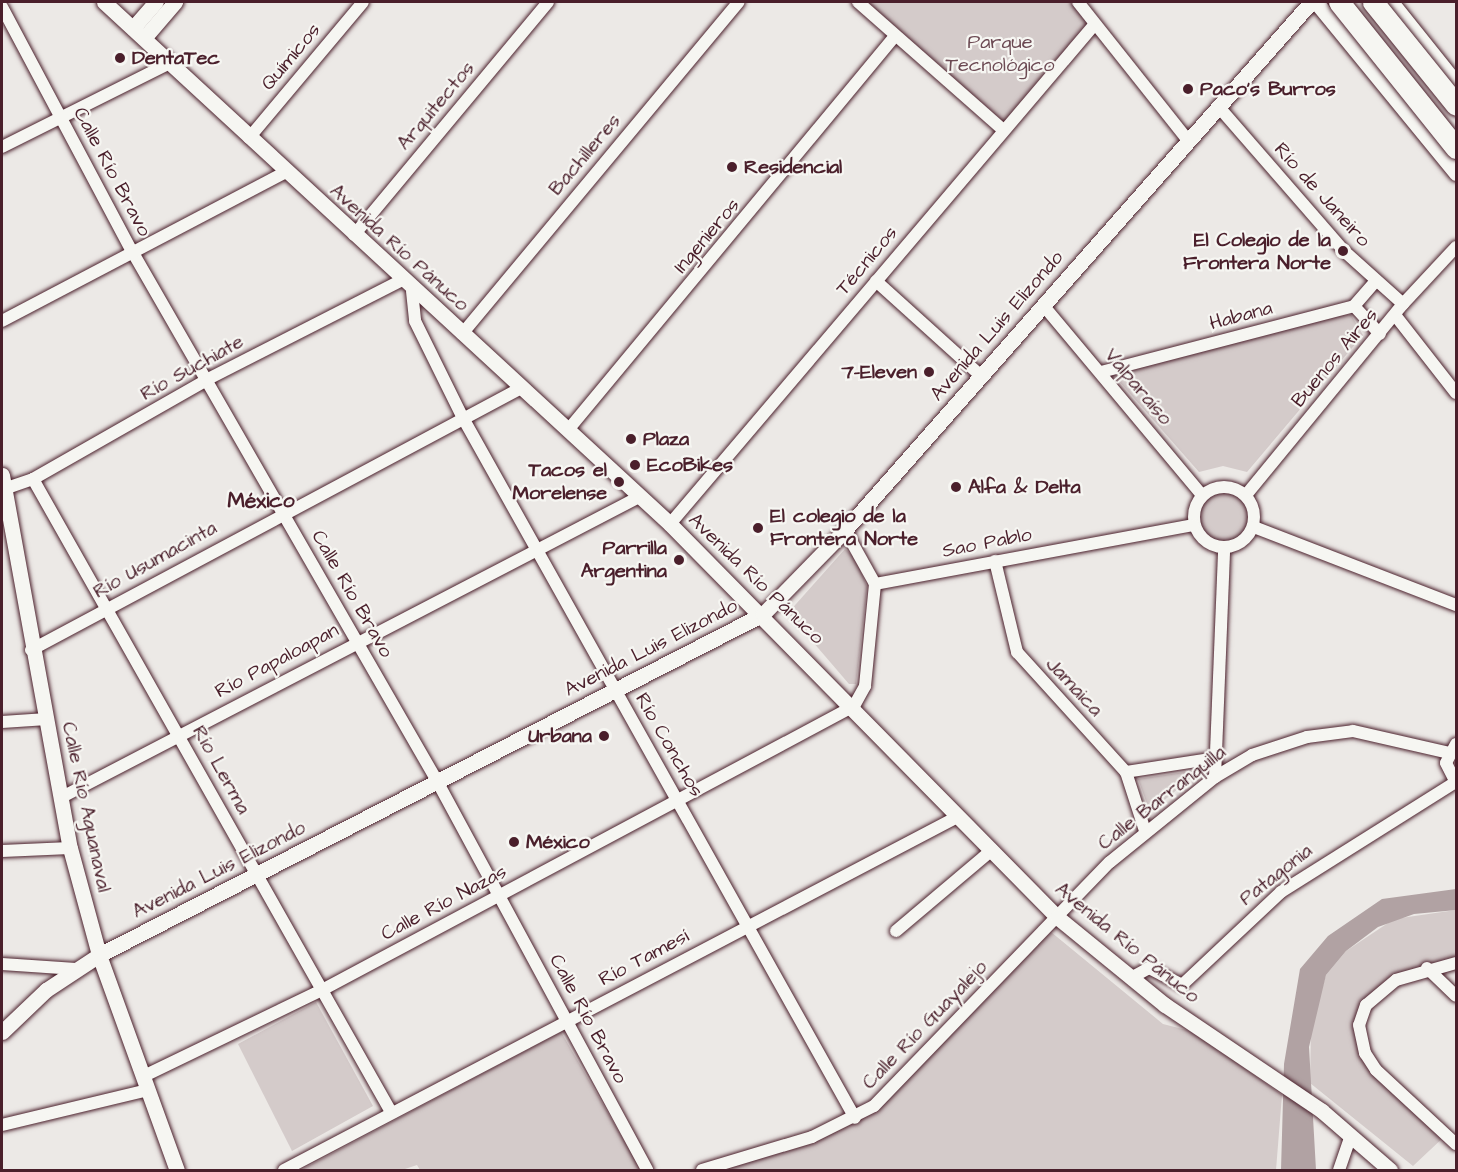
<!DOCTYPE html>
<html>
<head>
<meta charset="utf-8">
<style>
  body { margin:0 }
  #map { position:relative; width:1458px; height:1172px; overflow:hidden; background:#ece9e6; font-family:"Architects Daughter",sans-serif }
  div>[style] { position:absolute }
  .green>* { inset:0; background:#d4cbca }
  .round { border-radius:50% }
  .water>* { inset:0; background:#b1a2a3 }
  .roads { filter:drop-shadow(0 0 2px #4a1f2b) drop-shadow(0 0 2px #4a1f2b) }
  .minor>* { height:12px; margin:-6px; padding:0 6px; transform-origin:6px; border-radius:6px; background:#f6f6f2 }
  .minor>.ring { margin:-6px; padding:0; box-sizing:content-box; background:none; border:12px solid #f6f6f2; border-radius:50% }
  .tertiary>* { height:15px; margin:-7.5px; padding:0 7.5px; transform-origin:7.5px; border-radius:7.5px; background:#f6f6f2 }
  .bridges { filter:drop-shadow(0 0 2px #4a1f2b) drop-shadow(0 0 2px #4a1f2b) }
  .trunk-bridge>* { height:21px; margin:-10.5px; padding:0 10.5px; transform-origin:10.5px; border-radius:10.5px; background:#f6f6f2 }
  .dots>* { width:16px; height:16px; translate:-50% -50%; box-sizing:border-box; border:3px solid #f6f6f2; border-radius:50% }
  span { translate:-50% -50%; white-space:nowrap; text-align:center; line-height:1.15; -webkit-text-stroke:4.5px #f6f6f2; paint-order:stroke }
  .park-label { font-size:20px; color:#6c4a53 }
  .street-label { font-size:20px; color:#4a1f2b }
  .poi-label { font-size:20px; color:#4a1f2b; font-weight:700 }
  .left { translate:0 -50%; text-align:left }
  .right { translate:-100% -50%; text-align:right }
  .neighbourhood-label { font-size:21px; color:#4a1f2b; font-weight:700 }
  .frame { position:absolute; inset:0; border:3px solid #4a1f2b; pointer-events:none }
</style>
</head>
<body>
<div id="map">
  <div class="green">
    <i style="clip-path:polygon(860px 2px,1077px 2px,1094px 26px,1004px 128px)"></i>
    <i style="clip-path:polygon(1341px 315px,1351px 315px,1363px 335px,1247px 472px,1223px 466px,1199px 472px,1111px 372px)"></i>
    <i class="round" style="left:1194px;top:487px;width:60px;height:60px"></i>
    <i style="clip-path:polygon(845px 549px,856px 559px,867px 587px,856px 684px,849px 684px,788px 613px)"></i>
    <i style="clip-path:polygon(1198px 770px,1197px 773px,1150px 812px,1138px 779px)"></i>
    <i style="clip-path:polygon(1456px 910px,1456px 963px,1411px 973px,1362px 1014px,1365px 1053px,1446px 1135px,1413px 1166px,1310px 1083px,1311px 1026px,1326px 975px,1346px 951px,1394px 919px)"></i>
    <i style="clip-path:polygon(1051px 932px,1163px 1024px,1194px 1032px,1282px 1095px,1276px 1170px,698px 1170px,855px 1118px)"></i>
    <i style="clip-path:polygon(316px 1002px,373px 1106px,292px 1151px,238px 1044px)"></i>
    <i style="clip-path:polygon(561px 1032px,641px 1170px,420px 1170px,417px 1165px,402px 1170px,301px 1170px)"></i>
  </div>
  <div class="water">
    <i style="clip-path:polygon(1456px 889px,1456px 910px,1414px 914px,1378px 927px,1346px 951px,1326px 975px,1309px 1047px,1316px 1170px,1281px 1170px,1284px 1064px,1300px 969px,1328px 936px,1382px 899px)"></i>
  </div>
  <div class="roads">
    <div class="minor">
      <i style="left:858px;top:2px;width:193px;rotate:41.4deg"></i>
      <i style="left:1078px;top:2px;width:175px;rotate:51.5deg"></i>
      <i style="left:2px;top:7px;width:276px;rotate:62deg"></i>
      <i style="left:132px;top:251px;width:611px;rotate:60.08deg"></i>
      <i style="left:437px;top:781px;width:442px;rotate:61.6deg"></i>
      <i style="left:1218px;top:106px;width:192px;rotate:49deg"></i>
      <i style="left:1344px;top:251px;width:79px;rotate:41.9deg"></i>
      <i style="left:249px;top:138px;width:177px;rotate:-50deg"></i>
      <i style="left:2px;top:147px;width:188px;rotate:-26.6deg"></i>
      <i style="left:354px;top:235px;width:303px;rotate:-50.2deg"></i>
      <i style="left:876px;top:281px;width:142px;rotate:42.1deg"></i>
      <i style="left:412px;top:291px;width:30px;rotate:84deg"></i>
      <i style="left:415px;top:321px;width:108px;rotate:63.7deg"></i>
      <i style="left:463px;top:418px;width:802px;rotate:60.75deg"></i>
      <i style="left:1043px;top:305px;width:248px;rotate:50.1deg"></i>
      <i style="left:1354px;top:306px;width:32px;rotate:-49deg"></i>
      <i style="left:1395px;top:315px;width:99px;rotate:52deg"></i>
      <i style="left:2px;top:321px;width:318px;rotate:-27.7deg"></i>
      <i style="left:462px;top:334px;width:432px;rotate:-50.2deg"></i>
      <i style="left:1101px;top:372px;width:261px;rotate:-14.6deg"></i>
      <i style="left:1354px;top:306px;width:38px;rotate:47deg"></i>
      <i style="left:568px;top:430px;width:512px;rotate:-50.31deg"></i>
      <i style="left:33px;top:479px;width:727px;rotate:60.51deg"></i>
      <i class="ring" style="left:1194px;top:487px;width:48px;height:48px"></i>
      <i style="left:4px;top:489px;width:31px;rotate:-19deg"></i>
      <i style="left:33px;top:479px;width:202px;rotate:-29.7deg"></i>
      <i style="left:208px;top:379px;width:216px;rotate:-27deg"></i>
      <i style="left:1246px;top:495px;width:247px;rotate:-50.6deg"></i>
      <i style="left:1403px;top:304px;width:78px;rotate:-47.1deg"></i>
      <i style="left:670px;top:524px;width:656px;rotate:-49.64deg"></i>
      <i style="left:1254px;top:527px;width:217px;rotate:21.1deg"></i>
      <i style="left:845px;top:530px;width:62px;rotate:60.9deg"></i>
      <i style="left:995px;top:561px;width:94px;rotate:76.4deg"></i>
      <i style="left:1017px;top:652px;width:162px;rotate:47.8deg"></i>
      <i style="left:1126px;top:772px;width:62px;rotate:72.1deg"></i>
      <i style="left:875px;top:584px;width:324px;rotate:-10.5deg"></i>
      <i style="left:31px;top:650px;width:556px;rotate:-28.13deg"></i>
      <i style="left:2px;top:722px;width:45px;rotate:-3.8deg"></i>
      <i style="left:1456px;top:744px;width:21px;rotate:118deg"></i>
      <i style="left:1446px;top:763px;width:22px;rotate:63deg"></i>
      <i style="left:1126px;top:772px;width:91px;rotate:-8.8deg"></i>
      <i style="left:1215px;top:777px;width:229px;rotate:-87.7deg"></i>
      <i style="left:62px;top:797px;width:650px;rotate:-27.47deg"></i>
      <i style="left:2px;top:851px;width:68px;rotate:-2.5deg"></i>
      <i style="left:896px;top:931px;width:126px;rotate:-40.2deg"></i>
      <i style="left:1456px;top:963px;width:62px;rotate:164.2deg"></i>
      <i style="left:1396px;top:980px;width:39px;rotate:140deg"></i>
      <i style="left:1366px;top:1005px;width:21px;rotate:109deg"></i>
      <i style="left:1359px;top:1025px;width:29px;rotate:78deg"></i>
      <i style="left:1365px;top:1053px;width:20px;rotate:57deg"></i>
      <i style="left:1376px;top:1070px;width:109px;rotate:42.8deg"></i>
      <i style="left:2px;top:964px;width:74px;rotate:3.9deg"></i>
      <i style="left:1427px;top:968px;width:40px;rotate:44deg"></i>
      <i style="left:1131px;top:978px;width:21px;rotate:-29deg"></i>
      <i style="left:1149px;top:968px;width:37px;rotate:27deg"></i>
      <i style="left:1182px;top:985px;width:136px;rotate:-43.2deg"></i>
      <i style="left:1281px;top:892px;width:207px;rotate:-32.2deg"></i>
      <i style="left:144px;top:1076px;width:198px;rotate:-25.8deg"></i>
      <i style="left:322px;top:990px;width:603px;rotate:-28.09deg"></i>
      <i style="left:854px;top:706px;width:23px;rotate:-61deg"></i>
      <i style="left:865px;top:686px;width:102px;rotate:-84.4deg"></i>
      <i style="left:2px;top:1125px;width:150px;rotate:-13.5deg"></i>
      <i style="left:284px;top:1170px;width:762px;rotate:-27.67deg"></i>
      <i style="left:702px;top:1170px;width:115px;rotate:-16.7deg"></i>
      <i style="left:812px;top:1137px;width:69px;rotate:-26.6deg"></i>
      <i style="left:874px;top:1106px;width:339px;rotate:-46deg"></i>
      <i style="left:1110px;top:862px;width:135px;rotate:-39deg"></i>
      <i style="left:1215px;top:777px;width:43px;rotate:-30.7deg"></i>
      <i style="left:1252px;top:755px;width:58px;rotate:-18.1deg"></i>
      <i style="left:1307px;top:737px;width:46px;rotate:-7.4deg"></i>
      <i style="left:1353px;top:731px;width:98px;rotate:12.9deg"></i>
      <i style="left:1339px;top:1170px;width:37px;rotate:-71deg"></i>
    </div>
    <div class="tertiary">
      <i style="left:104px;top:2px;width:770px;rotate:42.68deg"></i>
      <i style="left:670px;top:524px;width:552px;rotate:45.44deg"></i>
      <i style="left:1057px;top:917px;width:139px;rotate:39.2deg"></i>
      <i style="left:1165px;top:1005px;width:189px;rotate:34deg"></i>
      <i style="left:1322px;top:1111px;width:90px;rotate:40.9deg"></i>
      <i style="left:1316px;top:2px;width:221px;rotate:50.7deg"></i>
      <i style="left:1391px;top:2px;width:104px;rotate:51.3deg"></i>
      <i style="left:133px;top:28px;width:35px;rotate:-49deg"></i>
      <i style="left:144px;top:38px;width:48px;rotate:-49.3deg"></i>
      <i style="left:2px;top:475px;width:379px;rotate:79.7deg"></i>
      <i style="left:70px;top:848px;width:111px;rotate:74.8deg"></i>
      <i style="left:99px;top:955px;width:229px;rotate:70.1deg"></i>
      <i style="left:2px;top:1032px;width:61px;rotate:-43.7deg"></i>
      <i style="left:46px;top:990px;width:64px;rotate:-33.4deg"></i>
      <i style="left:99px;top:955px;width:746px;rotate:-27.18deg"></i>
      <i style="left:763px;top:614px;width:117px;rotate:-45.7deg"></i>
      <i style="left:845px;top:530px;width:704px;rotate:-48.57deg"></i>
    </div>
  </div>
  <div class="bridges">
    <div class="trunk-bridge">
      <i style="left:1339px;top:2px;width:187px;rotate:51.3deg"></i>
      <i style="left:1373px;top:2px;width:132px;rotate:51.1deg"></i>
    </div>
  </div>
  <div class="dots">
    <i style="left:120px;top:58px;background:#4a1f2b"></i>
    <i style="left:1188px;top:89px;background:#4a1f2b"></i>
    <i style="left:732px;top:167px;background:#4a1f2b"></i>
    <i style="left:1343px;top:251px;background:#4a1f2b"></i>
    <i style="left:929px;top:372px;background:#4a1f2b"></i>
    <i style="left:631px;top:439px;background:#4a1f2b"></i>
    <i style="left:635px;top:465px;background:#4a1f2b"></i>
    <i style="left:619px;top:482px;background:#4a1f2b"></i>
    <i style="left:956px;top:487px;background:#4a1f2b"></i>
    <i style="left:758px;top:528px;background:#4a1f2b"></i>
    <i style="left:679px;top:560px;background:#4a1f2b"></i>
    <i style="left:604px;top:736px;background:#4a1f2b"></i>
    <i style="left:514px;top:842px;background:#4a1f2b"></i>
  </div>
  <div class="park-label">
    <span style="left:1000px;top:54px">Parque<br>Tecnológico</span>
  </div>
  <div class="street-label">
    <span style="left:291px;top:57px;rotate:-50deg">Químicos</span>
    <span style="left:436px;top:106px;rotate:-50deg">Arquitectos</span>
    <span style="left:585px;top:155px;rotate:-50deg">Bachilleres</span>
    <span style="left:112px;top:172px;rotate:62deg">Calle Río Bravo</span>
    <span style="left:1322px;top:195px;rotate:48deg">Río de Janeiro</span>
    <span style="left:707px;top:236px;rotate:-50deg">Ingenieros</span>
    <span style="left:399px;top:248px;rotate:42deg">Avenida Río Pánuco</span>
    <span style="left:867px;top:261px;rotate:-50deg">Técnicos</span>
    <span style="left:1241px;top:316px;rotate:-15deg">Habana</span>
    <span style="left:997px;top:326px;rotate:-49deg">Avenida Luis Elizondo</span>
    <span style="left:1335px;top:358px;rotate:-50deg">Buenos Aires</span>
    <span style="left:192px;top:368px;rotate:-29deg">Río Suchiate</span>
    <span style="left:1138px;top:387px;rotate:50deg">Valparaíso</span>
    <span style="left:987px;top:543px;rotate:-11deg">Sao Pablo</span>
    <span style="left:155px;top:560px;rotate:-29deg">Río Usumacinta</span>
    <span style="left:756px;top:579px;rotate:44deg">Avenida Río Pánuco</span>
    <span style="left:352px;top:594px;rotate:60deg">Calle Río Bravo</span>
    <span style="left:651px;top:648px;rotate:-27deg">Avenida Luis Elizondo</span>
    <span style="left:277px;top:661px;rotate:-28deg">Río Papaloapan</span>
    <span style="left:1074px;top:687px;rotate:47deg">Jamaica</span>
    <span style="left:669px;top:745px;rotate:60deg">Río Conchos</span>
    <span style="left:221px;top:770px;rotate:61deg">Río Lerma</span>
    <span style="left:1162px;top:798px;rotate:-38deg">Calle Barranquilla</span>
    <span style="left:86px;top:807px;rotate:78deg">Calle Río Aguanaval</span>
    <span style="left:219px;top:870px;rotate:-27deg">Avenida Luis Elizondo</span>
    <span style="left:1276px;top:875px;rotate:-38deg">Patagonia</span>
    <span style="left:444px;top:903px;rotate:-28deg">Calle Río Nazas</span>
    <span style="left:1127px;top:943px;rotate:39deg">Avenida Río Pánuco</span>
    <span style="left:644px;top:958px;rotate:-28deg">Río Tamesí</span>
    <span style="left:588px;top:1019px;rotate:62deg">Calle Río Bravo</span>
    <span style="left:925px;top:1025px;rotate:-46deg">Calle Río Guayalejo</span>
  </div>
  <div class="poi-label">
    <span class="left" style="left:132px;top:58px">DentaTec</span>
    <span class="left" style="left:1200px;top:89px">Paco’s Burros</span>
    <span class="left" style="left:744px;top:167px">Residencial</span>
    <span class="right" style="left:1331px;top:252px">El Colegio de la<br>Frontera Norte</span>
    <span class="right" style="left:917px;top:372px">7-Eleven</span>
    <span class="left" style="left:643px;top:439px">Plaza</span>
    <span class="left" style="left:647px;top:465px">EcoBikes</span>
    <span class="right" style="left:607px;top:482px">Tacos el<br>Morelense</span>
    <span class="left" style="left:968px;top:487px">Alfa &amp; Delta</span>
    <span class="left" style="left:770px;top:528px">El colegio de la<br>Frontera Norte</span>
    <span class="right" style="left:667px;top:560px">Parrilla<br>Argentina</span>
    <span class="right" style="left:592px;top:736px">Urbana</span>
    <span class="left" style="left:526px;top:842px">México</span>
  </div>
  <div class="neighbourhood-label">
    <span style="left:261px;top:501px">México</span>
  </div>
  <div class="frame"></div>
</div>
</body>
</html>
